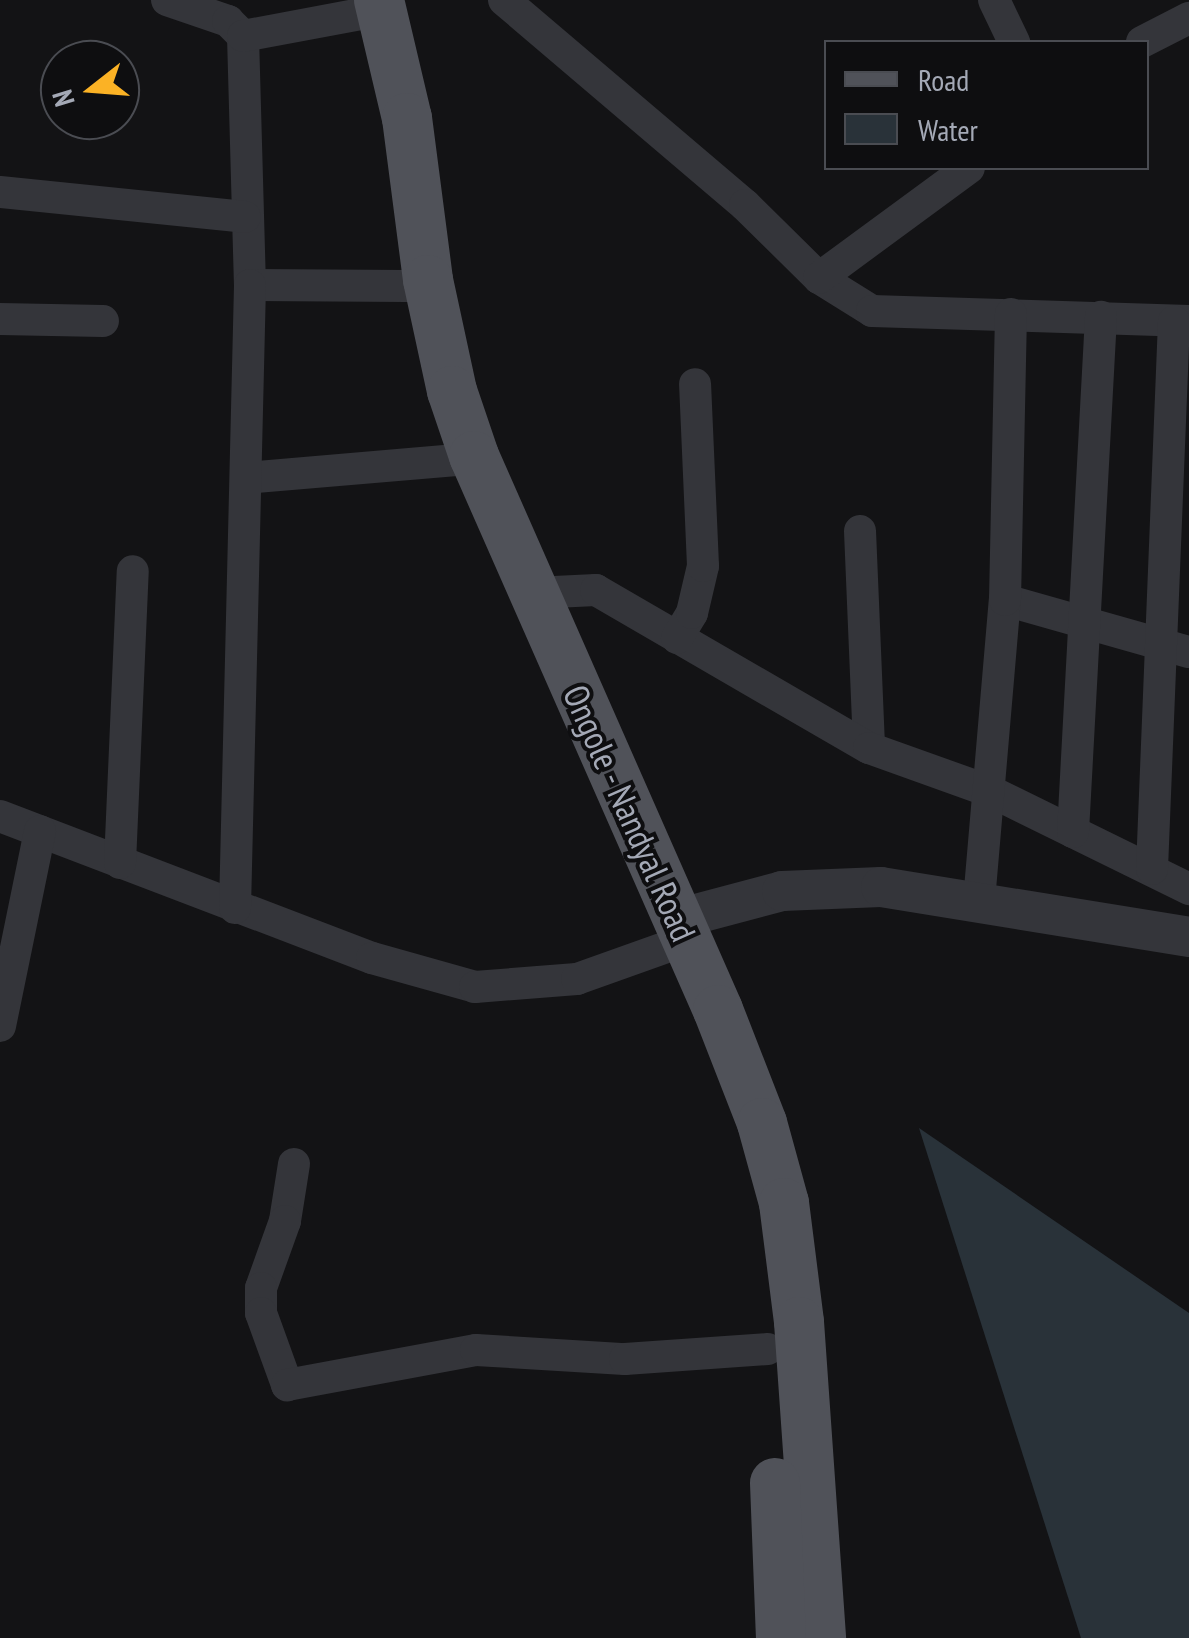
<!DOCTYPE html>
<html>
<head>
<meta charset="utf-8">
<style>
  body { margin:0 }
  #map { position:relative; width:1189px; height:1638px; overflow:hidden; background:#131315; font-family:"PT Sans Narrow",sans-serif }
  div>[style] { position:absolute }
  .water>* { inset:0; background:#293239 }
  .minor>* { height:32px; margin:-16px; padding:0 16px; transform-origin:16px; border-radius:16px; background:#34353a }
  .tertiary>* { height:40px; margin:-20px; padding:0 20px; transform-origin:20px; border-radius:20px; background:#34353a }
  .primary>* { height:50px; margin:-25px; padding:0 25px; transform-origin:25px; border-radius:25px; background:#505259 }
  span { translate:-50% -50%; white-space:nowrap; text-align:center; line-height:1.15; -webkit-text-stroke:8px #0e0e10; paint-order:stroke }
  .street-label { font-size:35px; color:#a4a9b6 }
  .legend { position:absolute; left:824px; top:40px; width:325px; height:130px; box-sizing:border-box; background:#0e0e10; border:2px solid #4a4c52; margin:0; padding:12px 18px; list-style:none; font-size:30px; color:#a4a9b6 }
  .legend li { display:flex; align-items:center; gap:20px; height:50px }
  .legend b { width:50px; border:2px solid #4a4c52 }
  .north { position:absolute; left:40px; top:40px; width:100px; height:100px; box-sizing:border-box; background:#0e0e10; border:2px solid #4a4c52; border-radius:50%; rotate:253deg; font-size:28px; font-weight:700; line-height:40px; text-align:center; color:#a4a9b6 }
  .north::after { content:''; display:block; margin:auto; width:35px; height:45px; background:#fbb225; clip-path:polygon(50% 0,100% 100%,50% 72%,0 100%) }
</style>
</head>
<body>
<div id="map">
  <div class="water">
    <i style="clip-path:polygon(919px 1128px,1189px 1313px,1189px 1638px,1081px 1638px)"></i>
  </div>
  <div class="minor">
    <i style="left:167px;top:0;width:65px;rotate:19deg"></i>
    <i style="left:228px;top:21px;width:21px;rotate:45deg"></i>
    <i style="left:243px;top:36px;width:249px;rotate:88.4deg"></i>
    <i style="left:250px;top:285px;width:157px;rotate:0.4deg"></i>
    <i style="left:504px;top:0;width:316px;rotate:40.4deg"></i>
    <i style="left:745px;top:205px;width:104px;rotate:44.6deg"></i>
    <i style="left:819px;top:278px;width:62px;rotate:31.9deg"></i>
    <i style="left:872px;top:311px;width:317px;rotate:1.8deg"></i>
    <i style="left:994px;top:0;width:47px;rotate:64.5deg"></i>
    <i style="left:243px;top:36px;width:120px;rotate:-10.6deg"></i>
    <i style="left:1142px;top:42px;width:53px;rotate:-27.1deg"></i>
    <i style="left:0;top:192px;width:246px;rotate:5.8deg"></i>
    <i style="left:819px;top:278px;width:186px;rotate:-36.3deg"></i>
    <i style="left:0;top:319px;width:103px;rotate:1.1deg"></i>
    <i style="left:246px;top:478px;width:211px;rotate:-4.9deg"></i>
    <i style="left:860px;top:531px;width:217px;rotate:87.6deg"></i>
    <i style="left:533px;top:593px;width:63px;rotate:-2.7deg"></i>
    <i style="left:596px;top:590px;width:315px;rotate:30.1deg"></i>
    <i style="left:869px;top:748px;width:131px;rotate:19.7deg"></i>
    <i style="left:992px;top:792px;width:220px;rotate:26.2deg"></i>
    <i style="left:1005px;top:600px;width:191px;rotate:15.8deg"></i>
    <i style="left:677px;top:638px;width:29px;rotate:-59deg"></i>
    <i style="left:692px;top:613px;width:48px;rotate:-76.8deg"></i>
    <i style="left:703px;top:566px;width:182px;rotate:-92.5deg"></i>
    <i style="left:0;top:816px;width:398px;rotate:20.9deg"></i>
    <i style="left:372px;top:958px;width:107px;rotate:15.7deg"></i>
    <i style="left:475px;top:987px;width:102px;rotate:-4.5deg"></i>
    <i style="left:577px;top:979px;width:96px;rotate:-19.6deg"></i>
    <i style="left:1073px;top:832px;width:516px;rotate:-86.89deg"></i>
    <i style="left:120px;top:863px;width:292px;rotate:-87.5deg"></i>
    <i style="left:1152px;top:869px;width:548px;rotate:-87.7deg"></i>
    <i style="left:979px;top:901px;width:302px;rotate:-85.1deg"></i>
    <i style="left:1005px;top:600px;width:286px;rotate:-88.8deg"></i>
    <i style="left:235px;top:908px;width:623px;rotate:-88.62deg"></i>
    <i style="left:0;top:1026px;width:199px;rotate:-78.4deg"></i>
    <i style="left:294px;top:1164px;width:58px;rotate:99deg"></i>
    <i style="left:285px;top:1221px;width:71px;rotate:109.7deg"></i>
    <i style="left:261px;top:1288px;width:25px;rotate:90deg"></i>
    <i style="left:261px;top:1313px;width:77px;rotate:70.1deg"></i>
    <i style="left:287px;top:1385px;width:192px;rotate:-10.5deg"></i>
    <i style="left:476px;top:1350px;width:149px;rotate:3.5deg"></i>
    <i style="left:625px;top:1359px;width:143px;rotate:-4deg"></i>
  </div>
  <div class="tertiary">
    <i style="left:677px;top:919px;width:109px;rotate:-14.9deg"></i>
    <i style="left:782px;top:891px;width:99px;rotate:-2.3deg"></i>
    <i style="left:881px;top:887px;width:312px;rotate:9.2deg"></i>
  </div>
  <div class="primary">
    <i style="left:379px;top:0;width:121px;rotate:76.7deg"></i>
    <i style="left:407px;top:118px;width:163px;rotate:82.6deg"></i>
    <i style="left:428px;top:280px;width:114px;rotate:77.8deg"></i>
    <i style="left:452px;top:391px;width:69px;rotate:71.3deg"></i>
    <i style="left:474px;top:456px;width:605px;rotate:66.23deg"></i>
    <i style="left:718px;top:1010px;width:121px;rotate:68.7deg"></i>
    <i style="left:762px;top:1123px;width:83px;rotate:74.6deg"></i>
    <i style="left:784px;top:1203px;width:120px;rotate:82.8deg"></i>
    <i style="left:799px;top:1322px;width:317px;rotate:86deg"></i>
    <i style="left:775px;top:1483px;width:155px;rotate:87.8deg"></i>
  </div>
  <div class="street-label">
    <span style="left:630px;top:813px;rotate:66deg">Ongole - Nandyal Road</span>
  </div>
  <ul class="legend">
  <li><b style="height:12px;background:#505259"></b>Road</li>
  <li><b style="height:28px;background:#293239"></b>Water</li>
  </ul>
  <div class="north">N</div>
</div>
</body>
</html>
